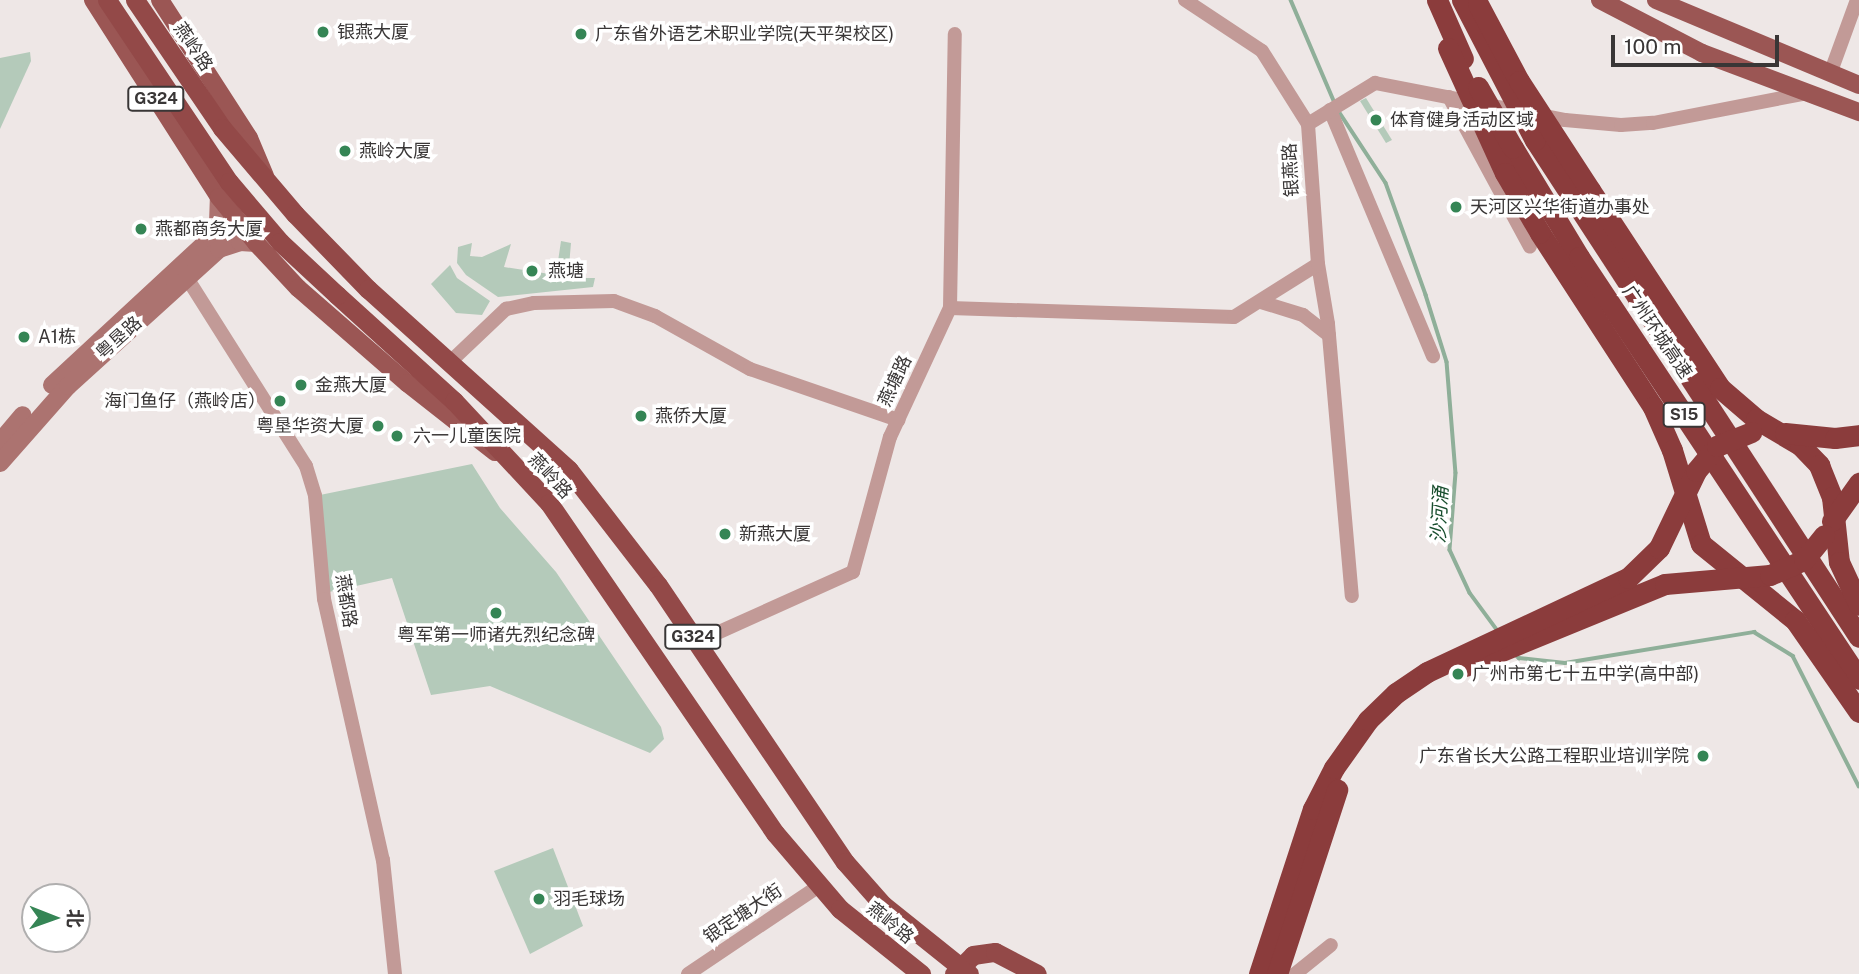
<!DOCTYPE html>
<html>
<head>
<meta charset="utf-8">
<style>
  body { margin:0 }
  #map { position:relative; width:1859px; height:974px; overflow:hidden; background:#eee7e6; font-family:"Public Sans","Noto Sans SC",sans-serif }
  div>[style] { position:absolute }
  .green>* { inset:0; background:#b4caba }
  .stream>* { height:3.5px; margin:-1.75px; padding:0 1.75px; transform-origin:1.75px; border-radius:1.75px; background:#8faf99 }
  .minor>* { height:14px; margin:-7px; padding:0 7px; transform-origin:7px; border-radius:7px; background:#c29a97 }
  .secondary>* { height:18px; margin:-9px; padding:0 9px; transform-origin:9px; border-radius:9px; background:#ac7370 }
  .primary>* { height:18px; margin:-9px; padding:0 9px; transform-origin:9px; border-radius:9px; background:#9b5654 }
  .trunk>* { height:19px; margin:-9.5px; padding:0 9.5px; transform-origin:9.5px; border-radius:9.5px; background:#934948 }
  .motorway>* { height:21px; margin:-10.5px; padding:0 10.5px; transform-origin:10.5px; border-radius:10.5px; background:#8b3c3c }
  .trunk-bridge>* { height:19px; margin:-9.5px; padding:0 9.5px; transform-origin:9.5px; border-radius:9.5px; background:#934948 }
  .motorway-bridge>* { height:21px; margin:-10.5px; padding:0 10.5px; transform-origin:10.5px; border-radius:10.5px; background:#8b3c3c }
  .dots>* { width:19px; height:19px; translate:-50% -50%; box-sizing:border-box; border:4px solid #fff; border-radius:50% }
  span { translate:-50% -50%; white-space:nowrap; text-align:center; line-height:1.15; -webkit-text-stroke:7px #fff; paint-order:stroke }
  .shield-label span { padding:2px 5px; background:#fff; border:2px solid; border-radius:5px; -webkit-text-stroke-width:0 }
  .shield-label { font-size:16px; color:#393636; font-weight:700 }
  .poi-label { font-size:18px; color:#393636 }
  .left { translate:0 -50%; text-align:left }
  .right { translate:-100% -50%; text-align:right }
  .street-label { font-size:18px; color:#393636 }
  .water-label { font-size:19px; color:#184e2e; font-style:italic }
  .north { position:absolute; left:21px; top:883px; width:70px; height:70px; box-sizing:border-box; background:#fff; border:2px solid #b0afaf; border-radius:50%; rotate:91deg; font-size:19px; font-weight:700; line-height:28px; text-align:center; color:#393636 }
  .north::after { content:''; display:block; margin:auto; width:24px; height:32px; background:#358555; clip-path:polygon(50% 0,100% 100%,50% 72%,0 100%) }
  .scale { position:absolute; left:1611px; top:35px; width:168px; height:32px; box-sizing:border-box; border:4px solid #393636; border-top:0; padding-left:9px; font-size:21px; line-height:24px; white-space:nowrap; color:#393636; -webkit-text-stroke:5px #fff; paint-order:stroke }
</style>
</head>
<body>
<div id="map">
  <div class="green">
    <i style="clip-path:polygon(30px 52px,31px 61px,0 129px,0 58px)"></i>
    <i style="clip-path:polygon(1366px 98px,1392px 140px,1386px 143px,1360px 101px)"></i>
    <i style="clip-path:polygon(561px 241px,571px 243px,568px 278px,595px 278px,593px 287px,498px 297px,466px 275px,457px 263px,458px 247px,472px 243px,470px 256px,482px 257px,511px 244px,504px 267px,556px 275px)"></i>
    <i style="clip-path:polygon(450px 265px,457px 278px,490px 301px,482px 315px,456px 313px,431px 284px)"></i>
    <i style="clip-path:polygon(472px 464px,500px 508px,556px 572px,661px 727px,664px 739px,650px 753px,490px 686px,431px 695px,392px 578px,329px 592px,315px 496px)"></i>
    <i style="clip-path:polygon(553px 848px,583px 926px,530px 954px,494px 871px)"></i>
  </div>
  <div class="stream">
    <i style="left:1291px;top:0;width:112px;rotate:66.9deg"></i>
    <i style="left:1338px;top:110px;width:87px;rotate:56.7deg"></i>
    <i style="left:1386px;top:183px;width:119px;rotate:70.3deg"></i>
    <i style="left:1426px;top:295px;width:70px;rotate:72.6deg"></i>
    <i style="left:1447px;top:362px;width:111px;rotate:85.4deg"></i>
    <i style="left:1456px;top:473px;width:77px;rotate:94.5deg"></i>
    <i style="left:1450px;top:550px;width:47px;rotate:65.1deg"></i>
    <i style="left:1470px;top:593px;width:47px;rotate:53.6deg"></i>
    <i style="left:1515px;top:654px;width:6px;rotate:45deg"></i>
    <i style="left:1519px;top:658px;width:46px;rotate:6.2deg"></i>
    <i style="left:1565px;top:663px;width:192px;rotate:-9.3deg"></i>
    <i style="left:1754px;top:632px;width:46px;rotate:31.6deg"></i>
    <i style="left:1793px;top:656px;width:146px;rotate:63.1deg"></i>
  </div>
  <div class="minor">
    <i style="left:1185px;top:0;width:92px;rotate:33.5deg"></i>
    <i style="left:1262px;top:51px;width:86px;rotate:57.8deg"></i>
    <i style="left:1830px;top:74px;width:79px;rotate:-70deg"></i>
    <i style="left:1449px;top:97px;width:170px;rotate:61.6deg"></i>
    <i style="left:1330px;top:110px;width:267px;rotate:67.3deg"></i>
    <i style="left:1318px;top:264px;width:61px;rotate:80.5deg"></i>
    <i style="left:1328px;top:324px;width:273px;rotate:85deg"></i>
    <i style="left:182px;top:270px;width:232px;rotate:57.7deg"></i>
    <i style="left:306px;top:466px;width:31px;rotate:73deg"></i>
    <i style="left:315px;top:496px;width:103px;rotate:85deg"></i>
    <i style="left:324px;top:599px;width:268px;rotate:77.3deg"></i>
    <i style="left:383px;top:860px;width:115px;rotate:84deg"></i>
    <i style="left:1261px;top:302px;width:44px;rotate:17.2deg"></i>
    <i style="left:1303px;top:315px;width:33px;rotate:38deg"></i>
    <i style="left:950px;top:308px;width:284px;rotate:1.8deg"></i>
    <i style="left:1234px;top:317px;width:99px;rotate:-32.2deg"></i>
    <i style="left:1318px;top:264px;width:140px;rotate:-94.1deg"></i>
    <i style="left:1308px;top:124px;width:79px;rotate:-31.5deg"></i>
    <i style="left:1375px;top:83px;width:194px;rotate:11deg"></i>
    <i style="left:1565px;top:120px;width:56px;rotate:5.1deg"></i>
    <i style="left:1621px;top:125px;width:32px;rotate:-4deg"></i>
    <i style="left:1653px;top:123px;width:157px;rotate:-11deg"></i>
    <i style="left:449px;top:363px;width:79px;rotate:-43.5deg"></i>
    <i style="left:506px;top:309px;width:29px;rotate:-12deg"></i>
    <i style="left:534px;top:303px;width:80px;rotate:-1.4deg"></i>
    <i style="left:614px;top:301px;width:44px;rotate:20.1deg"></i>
    <i style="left:655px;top:316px;width:109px;rotate:29.2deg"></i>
    <i style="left:750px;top:369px;width:157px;rotate:19deg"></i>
    <i style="left:697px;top:642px;width:171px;rotate:-24.2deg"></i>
    <i style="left:853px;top:572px;width:140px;rotate:-74.7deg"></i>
    <i style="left:890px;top:437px;width:142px;rotate:-65.1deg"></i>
    <i style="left:950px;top:308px;width:274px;rotate:-89deg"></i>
    <i style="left:688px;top:974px;width:158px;rotate:-33.9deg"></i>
    <i style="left:1295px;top:974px;width:46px;rotate:-38.9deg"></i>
  </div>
  <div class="secondary">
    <i style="left:52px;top:385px;width:217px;rotate:-42.8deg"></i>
    <i style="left:211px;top:238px;width:17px;rotate:-65deg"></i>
    <i style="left:218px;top:223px;width:26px;rotate:-88deg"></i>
    <i style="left:0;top:442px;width:35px;rotate:-50deg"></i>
    <i style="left:0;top:463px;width:103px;rotate:-48.6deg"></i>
    <i style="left:68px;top:386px;width:204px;rotate:-42.2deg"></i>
    <i style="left:219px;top:249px;width:22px;rotate:-18deg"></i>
    <i style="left:240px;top:242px;width:16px;rotate:4deg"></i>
  </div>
  <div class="primary">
    <i style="left:93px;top:0;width:234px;rotate:57.4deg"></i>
    <i style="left:219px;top:197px;width:59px;rotate:51.2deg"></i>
    <i style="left:256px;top:243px;width:62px;rotate:47deg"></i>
    <i style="left:298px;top:288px;width:145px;rotate:41.1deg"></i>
    <i style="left:407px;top:383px;width:112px;rotate:38.1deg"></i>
    <i style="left:160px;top:0;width:164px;rotate:57.2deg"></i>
    <i style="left:249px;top:138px;width:41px;rotate:67.2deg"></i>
    <i style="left:1600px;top:0;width:115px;rotate:27.5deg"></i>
    <i style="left:1702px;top:53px;width:168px;rotate:20.6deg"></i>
    <i style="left:1656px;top:0;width:220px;rotate:22.7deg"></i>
  </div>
  <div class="trunk">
    <i style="left:135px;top:0;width:155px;rotate:55.8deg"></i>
    <i style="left:222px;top:128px;width:113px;rotate:49.7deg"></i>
    <i style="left:295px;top:214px;width:105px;rotate:45.8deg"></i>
    <i style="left:368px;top:289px;width:270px;rotate:42deg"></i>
    <i style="left:569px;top:470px;width:145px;rotate:52.3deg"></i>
    <i style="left:658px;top:585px;width:334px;rotate:56deg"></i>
    <i style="left:845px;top:862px;width:57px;rotate:48.5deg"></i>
    <i style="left:883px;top:905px;width:110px;rotate:38.7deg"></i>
    <i style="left:337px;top:295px;width:158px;rotate:42.2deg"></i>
    <i style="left:454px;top:401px;width:139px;rotate:47deg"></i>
    <i style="left:549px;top:503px;width:400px;rotate:55.6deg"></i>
    <i style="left:775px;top:833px;width:100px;rotate:49.5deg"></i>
    <i style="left:840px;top:909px;width:104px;rotate:38.7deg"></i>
  </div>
  <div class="motorway">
    <i style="left:1535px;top:140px;width:593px;rotate:56.9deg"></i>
    <i style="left:1513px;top:148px;width:127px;rotate:58.8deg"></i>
    <i style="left:1579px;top:257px;width:506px;rotate:56.44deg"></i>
    <i style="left:1590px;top:190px;width:237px;rotate:56.7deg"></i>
    <i style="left:1720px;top:388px;width:48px;rotate:40.7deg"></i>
    <i style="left:1756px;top:419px;width:51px;rotate:30.6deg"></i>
    <i style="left:1800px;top:445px;width:28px;rotate:46deg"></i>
    <i style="left:1819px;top:465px;width:35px;rotate:68deg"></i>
    <i style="left:1832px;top:497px;width:65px;rotate:83.9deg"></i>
    <i style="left:1839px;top:562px;width:47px;rotate:65.1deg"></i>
    <i style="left:1540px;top:233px;width:207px;rotate:57deg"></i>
    <i style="left:1653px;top:407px;width:47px;rotate:66.2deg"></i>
    <i style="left:1672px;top:450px;width:98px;rotate:72.9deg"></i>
    <i style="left:1701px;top:544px;width:121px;rotate:39deg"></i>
    <i style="left:1795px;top:620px;width:112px;rotate:55.2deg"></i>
    <i style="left:1785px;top:433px;width:50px;rotate:5.7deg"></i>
    <i style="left:1835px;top:438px;width:24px;rotate:-7deg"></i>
    <i style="left:1832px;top:521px;width:47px;rotate:-54.6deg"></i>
    <i style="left:1465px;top:666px;width:216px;rotate:-22.3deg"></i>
    <i style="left:1665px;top:584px;width:105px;rotate:-4.9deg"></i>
    <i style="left:1259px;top:974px;width:174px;rotate:-71.9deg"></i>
    <i style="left:1313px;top:809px;width:46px;rotate:-62.9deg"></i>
    <i style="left:1334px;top:768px;width:59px;rotate:-54.7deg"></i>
    <i style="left:1368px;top:720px;width:39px;rotate:-44deg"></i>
    <i style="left:1396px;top:693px;width:37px;rotate:-34deg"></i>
    <i style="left:1427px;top:672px;width:222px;rotate:-25.1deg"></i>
    <i style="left:1628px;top:578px;width:43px;rotate:-44.1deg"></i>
    <i style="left:1659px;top:548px;width:85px;rotate:-64.3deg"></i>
    <i style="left:1277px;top:974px;width:194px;rotate:-71.9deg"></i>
  </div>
  <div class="trunk-bridge">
    <i style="left:107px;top:0;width:219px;rotate:56.2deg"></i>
    <i style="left:229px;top:182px;width:79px;rotate:49.6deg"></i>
    <i style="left:280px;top:242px;width:78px;rotate:42.9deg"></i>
    <i style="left:954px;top:974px;width:27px;rotate:-45deg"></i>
    <i style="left:973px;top:955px;width:22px;rotate:-8deg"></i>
    <i style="left:995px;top:952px;width:47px;rotate:27.6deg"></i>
  </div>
  <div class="motorway-bridge">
    <i style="left:1437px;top:0;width:64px;rotate:66.2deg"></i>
    <i style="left:1462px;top:0;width:158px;rotate:62.5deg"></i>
    <i style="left:1478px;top:4px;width:87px;rotate:62deg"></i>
    <i style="left:1519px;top:81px;width:130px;rotate:56.9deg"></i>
    <i style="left:1448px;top:48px;width:137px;rotate:65.5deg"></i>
    <i style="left:1505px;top:173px;width:69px;rotate:59.7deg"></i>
    <i style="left:1478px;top:87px;width:70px;rotate:60.2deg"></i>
    <i style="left:1696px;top:471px;width:33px;rotate:-50deg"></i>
    <i style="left:1717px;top:446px;width:37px;rotate:-22deg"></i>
    <i style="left:1770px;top:575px;width:37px;rotate:-24deg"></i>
    <i style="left:1804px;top:560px;width:32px;rotate:-51deg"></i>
  </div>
  <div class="dots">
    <i style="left:323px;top:32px;background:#358555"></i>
    <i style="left:581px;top:34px;background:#358555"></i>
    <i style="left:1376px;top:120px;background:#358555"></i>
    <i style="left:345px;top:151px;background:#358555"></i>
    <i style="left:1456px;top:207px;background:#358555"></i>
    <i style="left:141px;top:229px;background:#358555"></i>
    <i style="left:532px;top:271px;background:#358555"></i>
    <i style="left:24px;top:337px;background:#358555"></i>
    <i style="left:301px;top:385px;background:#358555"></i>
    <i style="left:280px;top:401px;background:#358555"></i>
    <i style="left:641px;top:416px;background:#358555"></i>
    <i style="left:378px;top:426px;background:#358555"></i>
    <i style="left:397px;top:436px;background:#358555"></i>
    <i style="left:725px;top:534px;background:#358555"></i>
    <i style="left:496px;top:613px;background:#358555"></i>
    <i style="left:1458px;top:674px;background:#358555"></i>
    <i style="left:1703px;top:756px;background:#358555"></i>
    <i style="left:539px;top:899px;background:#358555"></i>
  </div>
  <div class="shield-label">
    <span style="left:156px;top:99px">G324</span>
    <span style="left:1684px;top:415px">S15</span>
    <span style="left:693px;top:637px">G324</span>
  </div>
  <div class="poi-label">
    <span class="left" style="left:337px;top:32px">银燕大厦</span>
    <span class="left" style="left:595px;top:34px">广东省外语艺术职业学院(天平架校区)</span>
    <span class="left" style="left:1390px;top:120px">体育健身活动区域</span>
    <span class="left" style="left:359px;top:151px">燕岭大厦</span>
    <span class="left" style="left:1470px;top:207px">天河区兴华街道办事处</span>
    <span class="left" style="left:155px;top:229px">燕都商务大厦</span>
    <span class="left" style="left:548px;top:271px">燕塘</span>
    <span class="left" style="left:38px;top:337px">A1栋</span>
    <span class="left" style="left:315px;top:385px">金燕大厦</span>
    <span class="right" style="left:266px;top:401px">海门鱼仔（燕岭店）</span>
    <span class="left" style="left:655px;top:416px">燕侨大厦</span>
    <span class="right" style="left:364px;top:426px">粤垦华资大厦</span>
    <span class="left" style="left:413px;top:436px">六一儿童医院</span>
    <span class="left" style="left:739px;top:534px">新燕大厦</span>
    <span style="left:496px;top:635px">粤军第一师诸先烈纪念碑</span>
    <span class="left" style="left:1472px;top:674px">广州市第七十五中学(高中部)</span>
    <span class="right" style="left:1689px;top:756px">广东省长大公路工程职业培训学院</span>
    <span class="left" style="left:553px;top:899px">羽毛球场</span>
  </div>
  <div class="street-label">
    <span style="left:193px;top:47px;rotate:56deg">燕岭路</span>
    <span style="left:1291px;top:170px;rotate:-93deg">银燕路</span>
    <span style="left:1657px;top:332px;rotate:56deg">广州环城高速</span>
    <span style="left:119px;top:338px;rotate:-42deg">粤垦路</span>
    <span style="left:895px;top:381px;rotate:-65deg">燕塘路</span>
    <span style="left:550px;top:476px;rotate:47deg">燕岭路</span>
    <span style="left:346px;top:601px;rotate:81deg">燕都路</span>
    <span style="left:743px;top:914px;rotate:-34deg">银定塘大街</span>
    <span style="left:890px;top:923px;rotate:39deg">燕岭路</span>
  </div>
  <div class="water-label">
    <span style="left:1440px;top:515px;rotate:-87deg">沙河涌</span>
  </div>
  <div class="north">北</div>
  <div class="scale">100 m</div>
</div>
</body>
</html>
